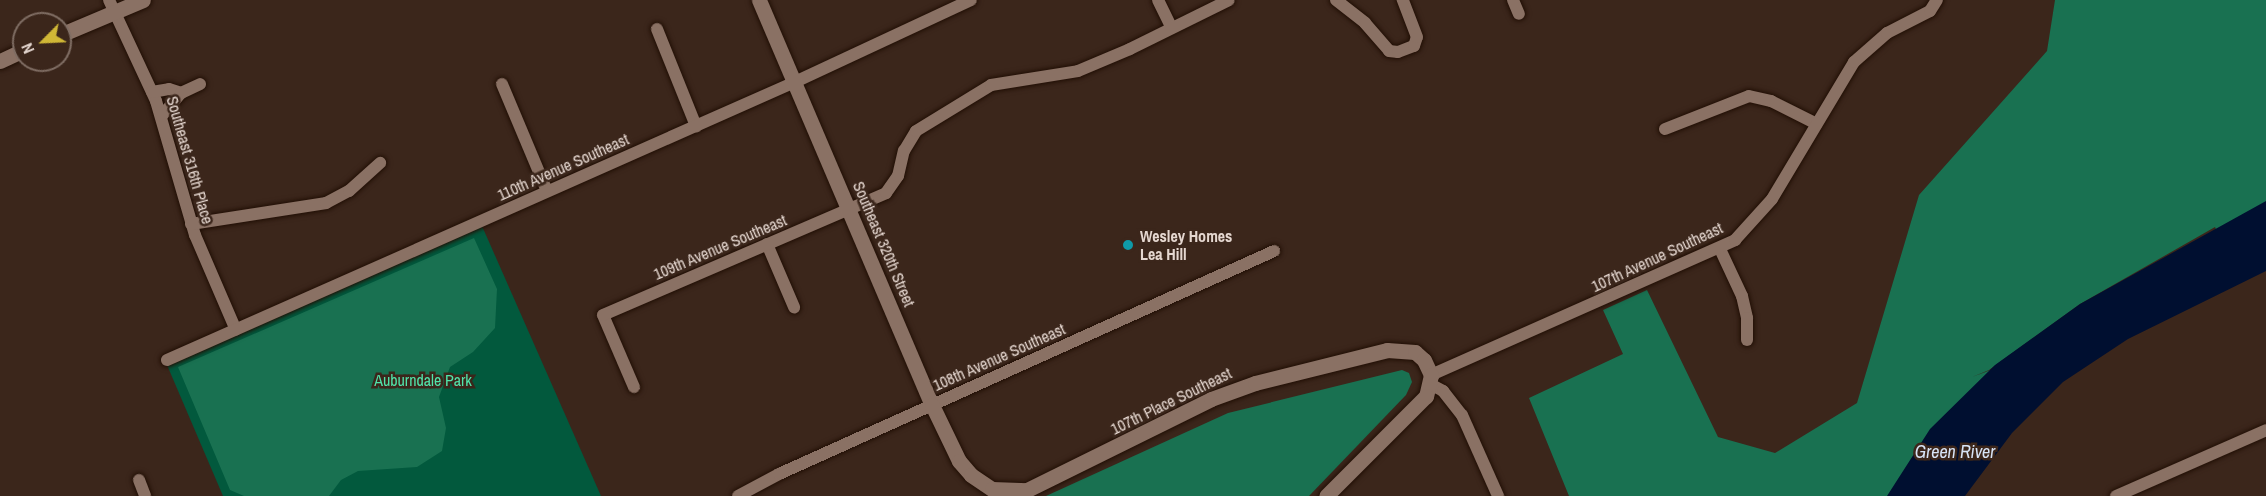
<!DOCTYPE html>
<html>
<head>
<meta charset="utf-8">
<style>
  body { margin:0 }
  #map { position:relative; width:2266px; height:496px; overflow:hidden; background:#3b261b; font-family:"Archivo Narrow",sans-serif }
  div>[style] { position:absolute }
  .green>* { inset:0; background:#02593d }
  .forest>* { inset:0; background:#197151 }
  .water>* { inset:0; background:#000f30 }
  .roads { filter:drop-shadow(0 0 2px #210f05) drop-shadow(0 0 2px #210f05) }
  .minor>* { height:12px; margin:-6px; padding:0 6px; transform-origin:6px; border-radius:6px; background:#8a7164 }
  .tertiary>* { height:15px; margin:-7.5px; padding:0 7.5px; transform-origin:7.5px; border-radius:7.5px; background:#8a7164 }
  .dots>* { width:16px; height:16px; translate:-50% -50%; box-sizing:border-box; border:3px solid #3b261b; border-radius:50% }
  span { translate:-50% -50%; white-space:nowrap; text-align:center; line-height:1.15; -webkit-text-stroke:5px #3b261b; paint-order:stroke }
  .street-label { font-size:16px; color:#e5d7d0 }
  .poi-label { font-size:16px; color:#e5d7d0; font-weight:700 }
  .left { translate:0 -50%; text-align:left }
  .park-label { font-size:16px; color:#51e4aa }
  .water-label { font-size:18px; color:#d7e4f7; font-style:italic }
  .north { position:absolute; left:12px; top:12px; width:60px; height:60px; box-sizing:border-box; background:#3b261b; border:2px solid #7f6d63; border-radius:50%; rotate:246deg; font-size:16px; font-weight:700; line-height:24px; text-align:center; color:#e5d7d0 }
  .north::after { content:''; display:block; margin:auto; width:21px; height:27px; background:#d0b736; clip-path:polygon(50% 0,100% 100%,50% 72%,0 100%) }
</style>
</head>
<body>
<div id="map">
  <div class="green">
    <i style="clip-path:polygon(482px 226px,601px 496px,223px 496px,167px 365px)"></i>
  </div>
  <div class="forest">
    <i style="clip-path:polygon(2055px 0,2266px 0,2266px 238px,2226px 251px,2215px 227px,2080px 304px,1989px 370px,1972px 377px,2050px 348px,1911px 496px,1569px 496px,1529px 398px,1623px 354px,1603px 310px,1647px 290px,1718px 437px,1775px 453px,1857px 403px,1919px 195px,2047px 51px)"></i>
    <i style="clip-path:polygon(474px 238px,497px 289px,495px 328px,473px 352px,450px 367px,439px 397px,446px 428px,442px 451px,417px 467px,358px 471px,341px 480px,329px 496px,244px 496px,230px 490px,178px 367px)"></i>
    <i style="clip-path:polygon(1402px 370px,1409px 373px,1412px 382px,1406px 395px,1309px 496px,1046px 496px,1228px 413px)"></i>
  </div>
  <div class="water">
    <i style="clip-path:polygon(2266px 201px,2266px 271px,2128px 339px,2063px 382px,2012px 433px,1965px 496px,1887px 496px,1930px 429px,1995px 365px,2080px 304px)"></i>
  </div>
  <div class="roads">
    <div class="minor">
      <i style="left:109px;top:0;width:111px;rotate:65deg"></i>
      <i style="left:156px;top:101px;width:140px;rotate:73.8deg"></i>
      <i style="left:195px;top:235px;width:103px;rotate:66.7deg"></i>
      <i style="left:1158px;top:0;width:30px;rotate:64deg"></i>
      <i style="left:1336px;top:0;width:37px;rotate:38deg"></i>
      <i style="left:1365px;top:23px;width:37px;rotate:49deg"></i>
      <i style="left:1389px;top:51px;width:9px;rotate:6deg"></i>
      <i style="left:1398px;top:52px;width:17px;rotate:-21deg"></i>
      <i style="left:1414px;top:46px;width:9px;rotate:-72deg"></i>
      <i style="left:1417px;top:37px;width:40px;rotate:-111deg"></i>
      <i style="left:1513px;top:0;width:15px;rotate:67deg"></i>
      <i style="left:657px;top:29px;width:105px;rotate:68.1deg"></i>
      <i style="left:502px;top:84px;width:116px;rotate:67.2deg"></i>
      <i style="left:152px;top:92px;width:17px;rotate:-10deg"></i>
      <i style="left:169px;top:89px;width:13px;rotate:18deg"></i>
      <i style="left:181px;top:93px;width:30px;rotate:130deg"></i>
      <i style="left:181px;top:93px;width:21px;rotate:-25deg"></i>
      <i style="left:1665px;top:129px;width:90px;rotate:-21.4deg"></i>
      <i style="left:1749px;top:96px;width:23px;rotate:13deg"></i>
      <i style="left:1771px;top:101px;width:51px;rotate:26.6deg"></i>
      <i style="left:191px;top:224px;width:137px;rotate:-8.8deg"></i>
      <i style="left:326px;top:203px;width:26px;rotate:-28deg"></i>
      <i style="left:349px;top:191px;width:42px;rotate:-42.1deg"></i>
      <i style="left:767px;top:244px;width:69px;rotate:66.8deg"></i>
      <i style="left:1720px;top:249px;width:52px;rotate:64.9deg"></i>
      <i style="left:1742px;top:296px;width:23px;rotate:77deg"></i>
      <i style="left:1747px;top:318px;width:22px;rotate:90deg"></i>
      <i style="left:167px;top:360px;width:687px;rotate:-23.88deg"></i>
      <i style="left:795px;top:82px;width:194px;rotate:-25deg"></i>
      <i style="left:1431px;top:375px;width:333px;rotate:-23.9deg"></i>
      <i style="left:1735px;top:240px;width:55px;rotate:-47.9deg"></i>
      <i style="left:1772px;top:199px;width:160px;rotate:-59.1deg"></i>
      <i style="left:1854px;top:62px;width:44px;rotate:-41.3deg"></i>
      <i style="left:1887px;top:33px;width:48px;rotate:-27.1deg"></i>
      <i style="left:1930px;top:11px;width:13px;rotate:-58deg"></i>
      <i style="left:1430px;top:384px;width:15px;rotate:28deg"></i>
      <i style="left:1443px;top:391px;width:31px;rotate:52deg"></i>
      <i style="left:1462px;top:415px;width:89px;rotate:66deg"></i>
      <i style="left:634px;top:387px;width:78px;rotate:-113.3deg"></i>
      <i style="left:603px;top:315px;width:308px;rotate:-23.3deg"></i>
      <i style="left:886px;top:193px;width:21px;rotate:-55deg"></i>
      <i style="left:898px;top:176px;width:26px;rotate:-77deg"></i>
      <i style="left:904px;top:151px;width:23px;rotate:-59deg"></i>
      <i style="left:916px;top:131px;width:88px;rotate:-31.5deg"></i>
      <i style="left:991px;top:85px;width:88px;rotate:-9.1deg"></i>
      <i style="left:1078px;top:71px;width:56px;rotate:-22.9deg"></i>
      <i style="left:1130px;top:49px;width:110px;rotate:-26.3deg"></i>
      <i style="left:139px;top:480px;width:17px;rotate:69deg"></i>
      <i style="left:738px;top:496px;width:47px;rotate:-28.2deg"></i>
      <i style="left:779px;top:474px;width:543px;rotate:-24.25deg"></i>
      <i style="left:2116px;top:496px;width:164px;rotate:-23.7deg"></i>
    </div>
    <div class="tertiary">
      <i style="left:759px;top:0;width:440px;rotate:66.9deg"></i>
      <i style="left:932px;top:405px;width:62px;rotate:64.3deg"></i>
      <i style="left:959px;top:461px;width:18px;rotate:49deg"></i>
      <i style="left:971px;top:475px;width:25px;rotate:34deg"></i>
      <i style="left:992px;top:489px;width:35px;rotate:2deg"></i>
      <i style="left:1027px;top:490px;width:205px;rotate:-26.3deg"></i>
      <i style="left:1211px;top:399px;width:47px;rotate:-20deg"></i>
      <i style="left:1255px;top:383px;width:136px;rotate:-14deg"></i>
      <i style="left:1387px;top:350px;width:28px;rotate:4deg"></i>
      <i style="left:1415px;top:352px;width:12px;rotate:42deg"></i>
      <i style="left:1424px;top:360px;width:17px;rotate:65deg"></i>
      <i style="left:1431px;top:375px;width:22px;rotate:103deg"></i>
      <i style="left:1426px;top:396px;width:141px;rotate:135deg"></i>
      <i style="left:60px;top:35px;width:90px;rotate:-22.9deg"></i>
      <i style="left:0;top:61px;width:26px;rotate:-25deg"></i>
    </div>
  </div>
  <div class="dots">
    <i style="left:1128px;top:245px;background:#0f9aa8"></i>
  </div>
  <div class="street-label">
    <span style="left:190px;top:160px;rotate:74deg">Southeast 316th Place</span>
    <span style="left:563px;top:167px;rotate:-24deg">110th Avenue Southeast</span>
    <span style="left:884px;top:244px;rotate:67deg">Southeast 320th Street</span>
    <span style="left:720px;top:247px;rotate:-23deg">109th Avenue Southeast</span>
    <span style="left:1657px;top:257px;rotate:-25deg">107th Avenue Southeast</span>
    <span style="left:999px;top:357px;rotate:-24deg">108th Avenue Southeast</span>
    <span style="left:1171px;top:401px;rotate:-26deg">107th Place Southeast</span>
  </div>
  <div class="poi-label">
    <span class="left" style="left:1140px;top:245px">Wesley Homes<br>Lea Hill</span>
  </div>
  <div class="park-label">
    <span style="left:423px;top:380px">Auburndale Park</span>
  </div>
  <div class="water-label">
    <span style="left:1955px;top:452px">Green River</span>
  </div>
  <div class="north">N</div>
</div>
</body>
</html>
